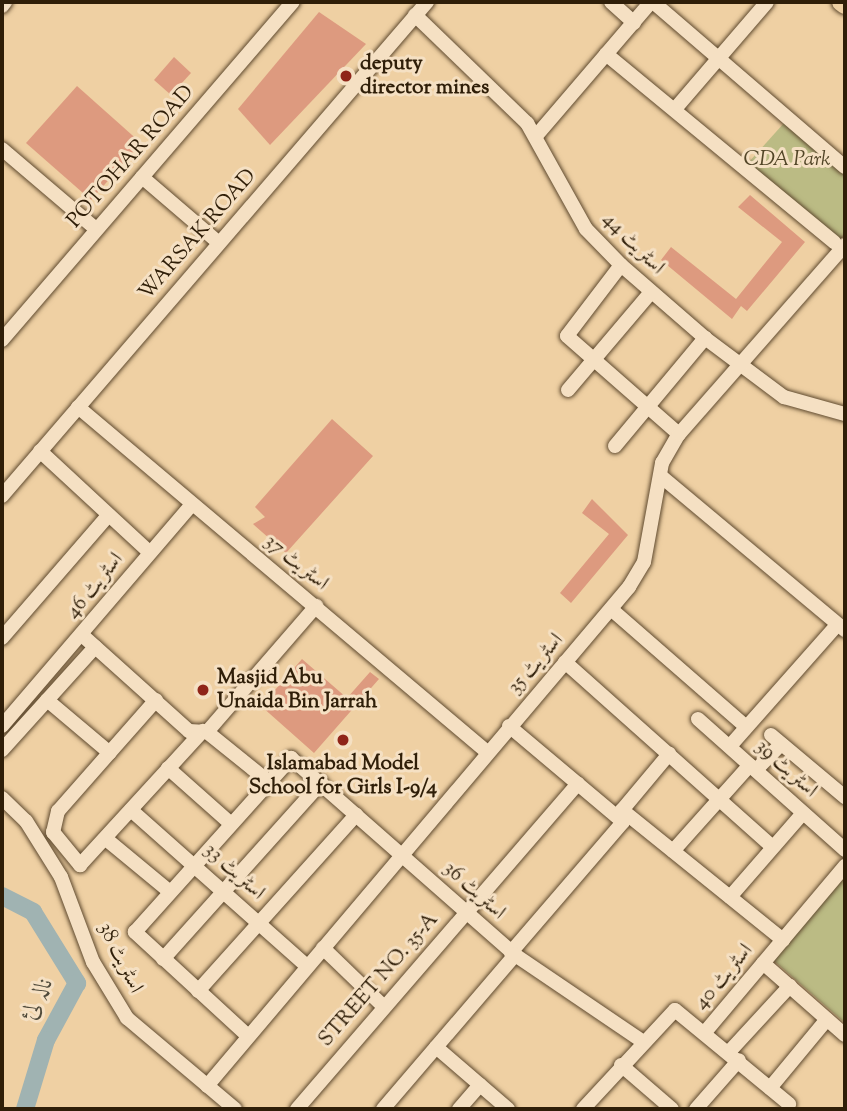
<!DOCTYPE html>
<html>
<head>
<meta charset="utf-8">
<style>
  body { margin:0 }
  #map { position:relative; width:847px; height:1111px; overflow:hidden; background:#efd0a3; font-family:"Sorts Mill Goudy",Amiri,serif }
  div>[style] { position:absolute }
  .green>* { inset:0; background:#bbbb84 }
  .river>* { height:18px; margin:-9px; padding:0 9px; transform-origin:9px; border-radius:9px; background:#a0b3b2 }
  .building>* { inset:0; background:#dd9a7f }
  .roads { filter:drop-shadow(0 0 2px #5f4a2f) drop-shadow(0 0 2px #5f4a2f) }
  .minor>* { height:14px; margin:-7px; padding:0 7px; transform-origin:7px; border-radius:7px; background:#f5e0c3 }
  .major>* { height:18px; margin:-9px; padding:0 9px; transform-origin:9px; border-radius:9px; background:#efd0a3 }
  .dots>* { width:19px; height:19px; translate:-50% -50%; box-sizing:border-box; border:4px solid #f5e0c3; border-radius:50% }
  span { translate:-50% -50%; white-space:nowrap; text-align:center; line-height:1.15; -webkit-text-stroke:6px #f5e0c3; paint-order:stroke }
  .poi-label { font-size:21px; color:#2f1e08; font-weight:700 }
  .left { translate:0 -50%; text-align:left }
  .street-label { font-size:21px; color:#2f1e08 }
  .park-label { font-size:21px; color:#524527; font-style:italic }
  .water-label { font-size:23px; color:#514b3b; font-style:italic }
  .frame { position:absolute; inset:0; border:4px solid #2f1e08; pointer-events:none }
</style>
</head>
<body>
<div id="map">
  <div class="green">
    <i style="clip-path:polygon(784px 123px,845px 175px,845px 234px,840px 240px,748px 163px)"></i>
    <i style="clip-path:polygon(845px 877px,845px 1023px,773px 960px)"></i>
  </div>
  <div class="river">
    <i style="left:2px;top:896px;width:35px;rotate:27deg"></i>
    <i style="left:33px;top:912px;width:84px;rotate:58.2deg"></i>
    <i style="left:77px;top:983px;width:65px;rotate:118.5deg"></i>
    <i style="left:46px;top:1040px;width:72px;rotate:106.9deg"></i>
  </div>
  <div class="building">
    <i style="clip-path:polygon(319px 12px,366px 44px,270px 145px,238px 109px)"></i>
    <i style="clip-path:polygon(174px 57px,191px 73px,171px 95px,154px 80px)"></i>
    <i style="clip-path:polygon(77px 86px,141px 143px,91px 200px,26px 143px)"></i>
    <i style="clip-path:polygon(750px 195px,805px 242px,747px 311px,741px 306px,732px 319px,661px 260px,671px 247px,736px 299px,782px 242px,738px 207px)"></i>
    <i style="clip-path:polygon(332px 419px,373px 456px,286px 553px,253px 524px,265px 517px,255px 507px)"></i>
    <i style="clip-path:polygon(592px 499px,628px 535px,571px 603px,560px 593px,609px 534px,582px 513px)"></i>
    <i style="clip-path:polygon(302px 659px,347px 698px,370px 672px,379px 679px,314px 753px,261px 706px)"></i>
  </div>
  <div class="roads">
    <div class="minor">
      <i style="left:611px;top:2px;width:31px;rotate:42deg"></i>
      <i style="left:653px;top:2px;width:253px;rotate:40.7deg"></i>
      <i style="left:2px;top:6px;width:5px;rotate:-53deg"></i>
      <i style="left:415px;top:15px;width:156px;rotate:44deg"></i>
      <i style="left:527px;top:123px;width:121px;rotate:60.9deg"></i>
      <i style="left:586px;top:229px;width:50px;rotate:45.8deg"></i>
      <i style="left:621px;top:265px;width:111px;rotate:41deg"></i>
      <i style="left:705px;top:338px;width:99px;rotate:36.8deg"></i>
      <i style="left:784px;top:397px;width:63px;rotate:15.6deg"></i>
      <i style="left:606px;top:54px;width:296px;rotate:39.5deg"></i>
      <i style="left:675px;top:109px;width:141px;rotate:-49.3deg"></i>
      <i style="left:536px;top:136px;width:177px;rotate:-49.4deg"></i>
      <i style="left:2px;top:149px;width:123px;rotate:40.4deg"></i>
      <i style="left:142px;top:177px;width:101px;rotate:40.6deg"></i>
      <i style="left:621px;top:265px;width:89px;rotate:127.3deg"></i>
      <i style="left:567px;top:336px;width:149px;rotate:41.2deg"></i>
      <i style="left:2px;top:340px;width:446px;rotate:-49.3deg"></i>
      <i style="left:568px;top:390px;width:128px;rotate:-49.7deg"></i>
      <i style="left:78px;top:407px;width:535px;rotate:40.15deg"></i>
      <i style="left:615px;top:446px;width:141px;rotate:-50.2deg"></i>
      <i style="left:40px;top:451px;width:149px;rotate:42.8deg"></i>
      <i style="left:662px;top:477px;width:239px;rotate:39.9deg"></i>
      <i style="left:2px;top:496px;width:652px;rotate:-49.29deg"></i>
      <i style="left:611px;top:609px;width:178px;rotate:41.1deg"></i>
      <i style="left:82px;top:635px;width:144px;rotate:41.9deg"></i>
      <i style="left:189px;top:731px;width:18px;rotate:3deg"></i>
      <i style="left:207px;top:732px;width:80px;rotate:38.9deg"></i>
      <i style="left:2px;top:638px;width:159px;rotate:-49.1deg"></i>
      <i style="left:565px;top:662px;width:278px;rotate:41.7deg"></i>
      <i style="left:47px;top:700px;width:82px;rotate:40.1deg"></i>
      <i style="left:156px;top:700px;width:148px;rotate:131.4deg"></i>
      <i style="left:58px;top:811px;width:22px;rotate:103deg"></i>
      <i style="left:53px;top:832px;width:43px;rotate:50.7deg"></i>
      <i style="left:80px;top:865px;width:182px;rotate:-47.5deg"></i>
      <i style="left:698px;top:719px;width:197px;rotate:41.7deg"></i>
      <i style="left:2px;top:726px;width:292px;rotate:-49.4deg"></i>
      <i style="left:509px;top:726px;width:149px;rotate:40.1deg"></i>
      <i style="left:623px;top:822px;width:172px;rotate:130.7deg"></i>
      <i style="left:207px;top:732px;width:167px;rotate:-49.1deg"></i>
      <i style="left:771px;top:735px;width:97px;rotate:40deg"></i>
      <i style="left:730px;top:746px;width:162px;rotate:-48.5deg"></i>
      <i style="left:2px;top:750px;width:139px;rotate:-47.9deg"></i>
      <i style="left:168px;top:768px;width:84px;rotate:41.6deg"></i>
      <i style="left:756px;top:770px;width:36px;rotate:-46deg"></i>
      <i style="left:2px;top:798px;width:33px;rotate:44deg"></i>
      <i style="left:26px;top:821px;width:66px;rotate:58deg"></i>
      <i style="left:61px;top:877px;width:91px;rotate:69.4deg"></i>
      <i style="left:93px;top:962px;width:66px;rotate:58.7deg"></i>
      <i style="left:127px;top:1018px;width:141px;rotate:40.1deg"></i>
      <i style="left:131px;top:810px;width:235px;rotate:41.6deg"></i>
      <i style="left:622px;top:810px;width:207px;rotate:38.9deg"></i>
      <i style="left:618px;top:815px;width:80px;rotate:-50.1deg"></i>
      <i style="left:106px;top:839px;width:83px;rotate:39.6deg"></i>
      <i style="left:673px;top:851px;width:115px;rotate:-48.2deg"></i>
      <i style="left:730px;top:897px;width:111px;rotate:-49deg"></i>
      <i style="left:323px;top:948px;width:83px;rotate:44deg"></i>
      <i style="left:163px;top:959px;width:237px;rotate:-48.1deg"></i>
      <i style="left:763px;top:963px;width:109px;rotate:41.3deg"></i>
      <i style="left:198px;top:991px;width:237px;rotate:-48.1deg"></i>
      <i style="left:706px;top:1031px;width:216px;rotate:-49.9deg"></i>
      <i style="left:248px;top:1036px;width:154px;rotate:-137.4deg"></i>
      <i style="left:135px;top:932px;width:234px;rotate:-48.1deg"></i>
      <i style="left:291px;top:758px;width:298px;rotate:41.3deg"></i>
      <i style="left:515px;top:955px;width:153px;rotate:34.1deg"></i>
      <i style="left:436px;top:1047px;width:95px;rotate:40.7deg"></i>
      <i style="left:729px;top:1052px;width:90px;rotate:-47.3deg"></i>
      <i style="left:621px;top:1065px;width:67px;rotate:40.8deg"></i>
      <i style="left:207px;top:1086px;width:654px;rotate:-49.78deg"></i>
      <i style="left:629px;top:587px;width:29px;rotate:-59deg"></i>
      <i style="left:644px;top:562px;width:101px;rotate:-79.7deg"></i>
      <i style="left:662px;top:463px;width:34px;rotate:-60deg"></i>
      <i style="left:679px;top:434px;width:252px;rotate:-48.7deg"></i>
      <i style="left:770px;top:1088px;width:89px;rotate:-50.4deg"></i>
      <i style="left:297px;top:1109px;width:430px;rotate:-49.2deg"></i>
      <i style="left:383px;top:1109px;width:203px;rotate:-49.4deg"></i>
      <i style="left:459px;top:1109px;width:32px;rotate:-49deg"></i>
      <i style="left:583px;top:1109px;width:135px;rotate:-47.1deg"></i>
      <i style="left:675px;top:1010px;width:148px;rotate:39.5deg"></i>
      <i style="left:696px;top:1109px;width:65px;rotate:-48.7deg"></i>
    </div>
    <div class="major">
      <i style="left:841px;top:2px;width:5px;rotate:37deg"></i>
    </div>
  </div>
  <div class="dots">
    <i style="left:346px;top:76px;background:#8f2418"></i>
    <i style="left:203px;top:690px;background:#8f2418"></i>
    <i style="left:343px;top:740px;background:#8f2418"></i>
  </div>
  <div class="poi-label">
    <span class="left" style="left:360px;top:76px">deputy<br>director mines</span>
    <span class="left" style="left:217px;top:690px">Masjid Abu<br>Unaida Bin Jarrah</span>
    <span style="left:343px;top:776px">Islamabad Model<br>School for Girls I-9/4</span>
  </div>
  <div class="street-label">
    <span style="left:131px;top:157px;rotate:-49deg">POTOHAR ROAD</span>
    <span style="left:198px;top:235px;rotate:-49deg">WARSAK ROAD</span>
    <span style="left:633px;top:244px;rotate:45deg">اسٹریٹ 44</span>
    <span style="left:296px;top:563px;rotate:39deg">اسٹریٹ 37</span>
    <span style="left:95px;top:586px;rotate:-51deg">اسٹریٹ 46</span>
    <span style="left:536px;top:664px;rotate:-49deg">اسٹریٹ 35</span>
    <span style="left:786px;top:769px;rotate:42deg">اسٹریٹ 39</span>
    <span style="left:234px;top:872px;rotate:42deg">اسٹریٹ 33</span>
    <span style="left:474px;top:891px;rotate:42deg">اسٹریٹ 36</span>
    <span style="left:120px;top:958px;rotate:64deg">اسٹریٹ 38</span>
    <span style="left:724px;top:977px;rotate:-50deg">اسٹریٹ 40</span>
    <span style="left:379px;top:980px;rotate:-49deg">STREET NO. 35-A</span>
  </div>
  <div class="park-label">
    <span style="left:787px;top:160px">CDA Park</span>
  </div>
  <div class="water-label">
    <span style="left:39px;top:999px;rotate:-64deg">نالہ لئ</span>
  </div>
  <div class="frame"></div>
</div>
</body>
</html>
